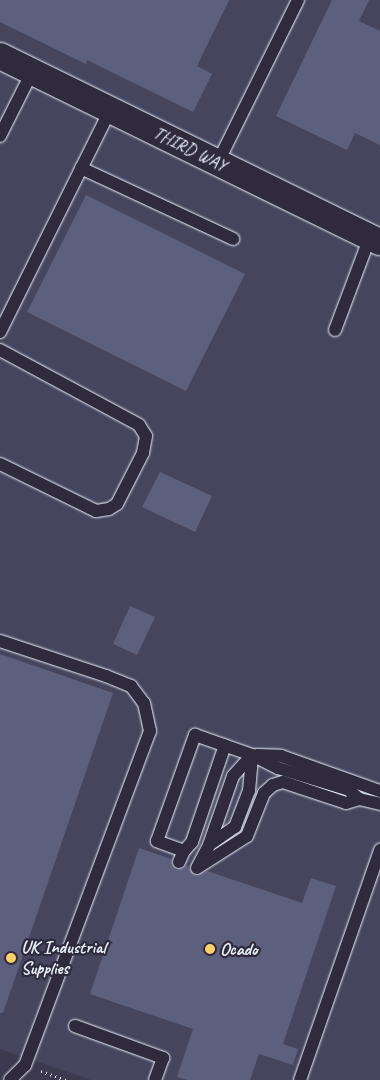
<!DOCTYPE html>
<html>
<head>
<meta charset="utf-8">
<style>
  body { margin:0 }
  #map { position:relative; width:380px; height:1080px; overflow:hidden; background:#3d3a50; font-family:Caveat,sans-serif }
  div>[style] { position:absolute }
  .built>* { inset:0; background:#47455e }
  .building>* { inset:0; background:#5d607d }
  .path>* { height:3px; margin-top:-1.5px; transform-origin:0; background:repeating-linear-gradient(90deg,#e8f1f8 0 1px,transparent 0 5px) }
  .roads { filter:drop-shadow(0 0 1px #e8f1f8) drop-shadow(0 0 1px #e8f1f8) }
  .lane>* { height:12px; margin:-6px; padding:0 6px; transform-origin:6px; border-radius:6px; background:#2f2a3d }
  .street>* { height:26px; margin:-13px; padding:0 13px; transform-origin:13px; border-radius:13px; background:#2f2a3d }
  .dots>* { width:14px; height:14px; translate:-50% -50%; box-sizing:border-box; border:2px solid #2f2a3d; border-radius:50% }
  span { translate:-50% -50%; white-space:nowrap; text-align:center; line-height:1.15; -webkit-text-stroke:4.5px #2f2a3d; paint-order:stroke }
  .street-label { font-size:18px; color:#e8f1f8 }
  .poi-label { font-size:18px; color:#e8f1f8; font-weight:700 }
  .left { translate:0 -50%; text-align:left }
</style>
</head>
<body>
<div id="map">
  <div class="built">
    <i style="clip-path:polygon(0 0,380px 0,380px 1080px,91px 1080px,0 1049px)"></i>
  </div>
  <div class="building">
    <i style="clip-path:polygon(0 0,229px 0,197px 66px,212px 74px,193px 112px,87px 60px,86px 64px,0 22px)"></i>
    <i style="clip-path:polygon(332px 0,369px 0,359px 21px,380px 31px,380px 145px,355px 133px,347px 150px,276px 116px)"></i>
    <i style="clip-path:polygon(86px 195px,245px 274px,186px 391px,27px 312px)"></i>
    <i style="clip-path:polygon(160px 472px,212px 496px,195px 532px,142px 507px)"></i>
    <i style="clip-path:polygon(130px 606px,155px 617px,137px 655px,113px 644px)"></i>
    <i style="clip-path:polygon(0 654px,113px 693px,3px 1013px,0 1013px)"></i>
    <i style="clip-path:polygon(139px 848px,171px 859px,172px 866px,176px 870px,183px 869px,187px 865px,194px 875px,198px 876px,207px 871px,302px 903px,311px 878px,336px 886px,283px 1044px,298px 1049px,293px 1065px,259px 1054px,250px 1080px,187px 1080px,177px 1077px,193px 1029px,90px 994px)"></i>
  </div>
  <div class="path">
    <i style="left:41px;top:1071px;width:27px;rotate:20deg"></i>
  </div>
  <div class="roads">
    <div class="lane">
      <i style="left:0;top:136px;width:72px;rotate:-63.4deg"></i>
      <i style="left:218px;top:162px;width:181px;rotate:-63.7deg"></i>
      <i style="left:81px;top:168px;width:168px;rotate:25deg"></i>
      <i style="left:335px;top:330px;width:99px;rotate:-69.4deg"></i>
      <i style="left:0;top:332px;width:248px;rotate:-63.6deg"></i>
      <i style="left:0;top:350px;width:158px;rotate:28.3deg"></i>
      <i style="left:139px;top:425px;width:13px;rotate:58deg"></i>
      <i style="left:146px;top:436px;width:17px;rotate:100deg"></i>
      <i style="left:143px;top:453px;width:57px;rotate:117deg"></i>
      <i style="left:117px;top:504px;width:9px;rotate:148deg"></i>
      <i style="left:109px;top:509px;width:13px;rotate:171deg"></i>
      <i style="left:96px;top:511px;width:107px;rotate:-153.9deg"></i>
      <i style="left:0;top:641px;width:112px;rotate:18.3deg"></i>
      <i style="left:106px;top:676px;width:27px;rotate:22deg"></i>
      <i style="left:131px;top:686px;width:21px;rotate:53deg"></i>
      <i style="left:144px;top:703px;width:29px;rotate:78deg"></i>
      <i style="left:150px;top:731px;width:357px;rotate:110.5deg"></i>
      <i style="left:25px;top:1065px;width:21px;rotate:135deg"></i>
      <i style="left:257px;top:755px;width:24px;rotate:2deg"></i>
      <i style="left:281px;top:756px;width:105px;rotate:19.5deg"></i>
      <i style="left:209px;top:845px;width:32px;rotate:-35deg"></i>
      <i style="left:235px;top:827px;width:39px;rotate:-69deg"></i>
      <i style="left:249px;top:791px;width:36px;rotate:-85deg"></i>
      <i style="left:184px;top:851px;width:12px;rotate:-48deg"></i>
      <i style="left:192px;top:842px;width:102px;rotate:-71.2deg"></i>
      <i style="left:179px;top:862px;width:12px;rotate:-66deg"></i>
      <i style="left:184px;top:851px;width:29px;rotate:-160deg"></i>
      <i style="left:157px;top:841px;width:113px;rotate:-70.3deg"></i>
      <i style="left:195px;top:735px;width:60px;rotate:19.3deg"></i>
      <i style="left:252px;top:755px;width:29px;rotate:27deg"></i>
      <i style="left:278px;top:768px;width:74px;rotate:17.2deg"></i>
      <i style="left:349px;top:790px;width:13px;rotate:42deg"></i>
      <i style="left:198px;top:866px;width:24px;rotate:-62deg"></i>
      <i style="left:209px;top:845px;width:73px;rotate:-70.8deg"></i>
      <i style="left:233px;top:776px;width:28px;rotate:-48deg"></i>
      <i style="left:197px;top:868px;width:59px;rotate:-32.6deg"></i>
      <i style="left:247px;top:836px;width:46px;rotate:-68.4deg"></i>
      <i style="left:264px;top:793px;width:12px;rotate:-42deg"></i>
      <i style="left:273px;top:785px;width:10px;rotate:-17deg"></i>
      <i style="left:283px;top:782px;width:66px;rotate:18.4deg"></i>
      <i style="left:346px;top:803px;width:14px;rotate:-17deg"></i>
      <i style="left:359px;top:799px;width:22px;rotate:13deg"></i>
      <i style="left:75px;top:1026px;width:94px;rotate:20deg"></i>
      <i style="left:163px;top:1058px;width:23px;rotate:110deg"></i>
      <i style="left:300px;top:1080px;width:244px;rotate:-70.8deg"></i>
    </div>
    <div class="street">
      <i style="left:0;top:56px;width:423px;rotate:26.1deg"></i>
    </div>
  </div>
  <div class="dots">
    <i style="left:210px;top:949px;background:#ffd166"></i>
    <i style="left:11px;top:958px;background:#ffd166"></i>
  </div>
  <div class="street-label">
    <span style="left:190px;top:149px;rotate:26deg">THIRD WAY</span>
  </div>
  <div class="poi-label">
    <span class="left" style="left:21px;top:958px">UK Industrial<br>Supplies</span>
    <span class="left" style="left:220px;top:949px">Ocado</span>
  </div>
</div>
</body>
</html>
